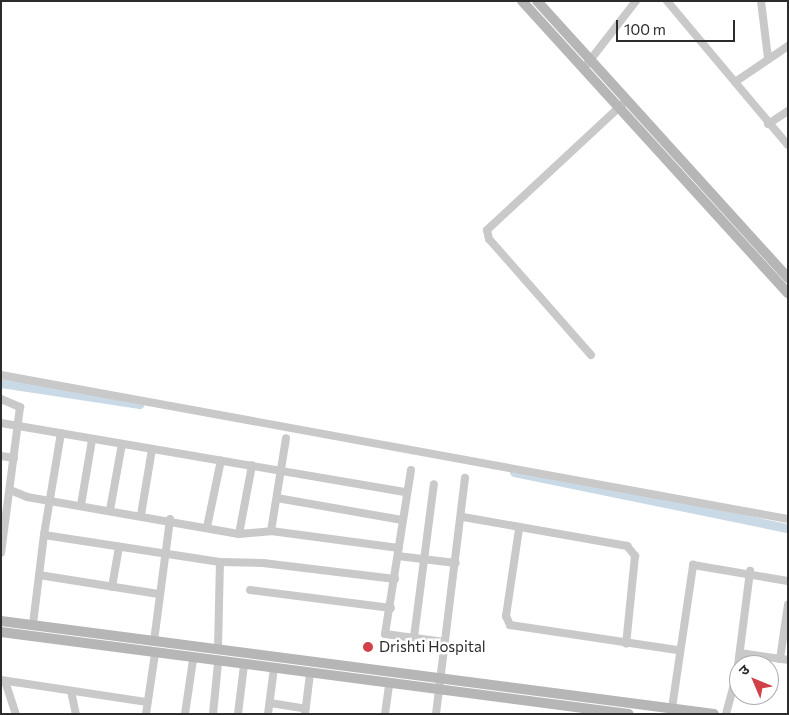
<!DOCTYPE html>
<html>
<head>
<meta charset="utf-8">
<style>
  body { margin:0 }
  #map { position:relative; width:789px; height:715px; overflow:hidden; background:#fff; font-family:Commissioner,"Noto Sans Devanagari",sans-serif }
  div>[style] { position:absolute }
  .canal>* { height:9px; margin:-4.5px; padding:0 4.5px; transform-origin:4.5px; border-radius:4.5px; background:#c9dae6 }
  .street>* { height:8px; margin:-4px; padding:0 4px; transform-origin:4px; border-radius:4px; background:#c9c9c9 }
  .secondary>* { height:10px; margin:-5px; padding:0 5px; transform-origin:5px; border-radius:5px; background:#b6b6b6 }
  .dots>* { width:14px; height:14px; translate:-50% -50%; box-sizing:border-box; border:2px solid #fff; border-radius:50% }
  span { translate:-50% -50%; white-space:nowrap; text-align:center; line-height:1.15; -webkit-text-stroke:5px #fff; paint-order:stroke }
  .poi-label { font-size:15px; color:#2c2c2c }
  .left { translate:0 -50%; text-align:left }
  .frame { position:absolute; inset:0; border:2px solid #2c2c2c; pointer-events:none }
  .north { position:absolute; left:729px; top:655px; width:50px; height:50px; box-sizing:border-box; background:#fff; border:1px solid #ababab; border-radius:50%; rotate:315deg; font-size:14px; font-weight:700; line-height:20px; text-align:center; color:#2c2c2c }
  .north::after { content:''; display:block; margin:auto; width:18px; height:22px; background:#d14147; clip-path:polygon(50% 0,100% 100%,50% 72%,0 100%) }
  .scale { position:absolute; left:616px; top:20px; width:119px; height:22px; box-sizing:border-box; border:2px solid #2c2c2c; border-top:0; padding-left:6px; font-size:15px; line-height:18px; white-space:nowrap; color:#2c2c2c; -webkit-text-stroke:4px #fff; paint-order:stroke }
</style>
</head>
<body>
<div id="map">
  <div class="canal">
    <i style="left:1px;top:383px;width:140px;rotate:8.7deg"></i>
    <i style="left:514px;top:472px;width:280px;rotate:11.6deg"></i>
  </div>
  <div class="street">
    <i style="left:667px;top:1px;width:188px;rotate:50deg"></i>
    <i style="left:761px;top:1px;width:57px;rotate:83deg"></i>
    <i style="left:584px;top:68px;width:85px;rotate:-52.2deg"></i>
    <i style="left:735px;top:82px;width:64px;rotate:-34.2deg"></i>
    <i style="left:768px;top:124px;width:24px;rotate:-33deg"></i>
    <i style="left:591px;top:355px;width:154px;rotate:-131.3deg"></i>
    <i style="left:489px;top:239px;width:9px;rotate:-103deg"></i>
    <i style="left:487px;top:230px;width:191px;rotate:-42.9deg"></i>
    <i style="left:1px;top:375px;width:800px;rotate:10.37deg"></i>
    <i style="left:1px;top:399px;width:21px;rotate:23deg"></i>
    <i style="left:20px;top:407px;width:147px;rotate:97.4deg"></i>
    <i style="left:1px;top:423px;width:411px;rotate:9.7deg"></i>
    <i style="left:61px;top:433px;width:103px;rotate:99.5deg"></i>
    <i style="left:44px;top:535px;width:178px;rotate:8.7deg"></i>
    <i style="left:220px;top:562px;width:43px;rotate:1.3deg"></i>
    <i style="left:263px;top:563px;width:133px;rotate:6.9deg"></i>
    <i style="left:1px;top:456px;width:13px;rotate:9deg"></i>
    <i style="left:411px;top:470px;width:166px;rotate:99deg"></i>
    <i style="left:385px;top:634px;width:60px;rotate:7.7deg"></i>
    <i style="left:10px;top:490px;width:18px;rotate:22deg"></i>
    <i style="left:27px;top:497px;width:215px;rotate:9.9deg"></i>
    <i style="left:239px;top:534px;width:32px;rotate:-5deg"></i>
    <i style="left:271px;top:531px;width:129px;rotate:7.6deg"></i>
    <i style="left:277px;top:498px;width:127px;rotate:10deg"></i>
    <i style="left:81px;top:505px;width:66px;rotate:-80.4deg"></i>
    <i style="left:110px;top:510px;width:67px;rotate:-79.7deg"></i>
    <i style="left:141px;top:515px;width:67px;rotate:-80.5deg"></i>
    <i style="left:463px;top:517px;width:167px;rotate:10deg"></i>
    <i style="left:627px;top:546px;width:13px;rotate:51deg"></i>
    <i style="left:635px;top:556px;width:88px;rotate:95.8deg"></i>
    <i style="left:207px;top:527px;width:68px;rotate:-78.2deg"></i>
    <i style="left:519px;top:529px;width:88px;rotate:98.5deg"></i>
    <i style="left:506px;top:616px;width:10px;rotate:66deg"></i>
    <i style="left:510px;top:625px;width:169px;rotate:8.5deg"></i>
    <i style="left:271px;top:531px;width:94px;rotate:-80.8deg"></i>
    <i style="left:239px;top:534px;width:70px;rotate:-79.3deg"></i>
    <i style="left:398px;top:556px;width:58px;rotate:6.9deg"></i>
    <i style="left:39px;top:575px;width:121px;rotate:9deg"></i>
    <i style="left:112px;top:587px;width:41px;rotate:-80.1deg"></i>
    <i style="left:250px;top:590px;width:142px;rotate:7.3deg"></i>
    <i style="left:33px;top:624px;width:90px;rotate:-83deg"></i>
    <i style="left:414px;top:637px;width:154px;rotate:-82.6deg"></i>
    <i style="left:154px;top:641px;width:123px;rotate:-82.5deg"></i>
    <i style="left:218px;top:649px;width:87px;rotate:-88.7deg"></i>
    <i style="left:740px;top:653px;width:49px;rotate:8.3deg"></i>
    <i style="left:780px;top:659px;width:55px;rotate:-81.6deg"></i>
    <i style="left:1px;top:680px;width:148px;rotate:8.6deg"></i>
    <i style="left:5px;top:681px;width:35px;rotate:72deg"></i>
    <i style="left:71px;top:691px;width:24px;rotate:78deg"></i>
    <i style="left:270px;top:703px;width:36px;rotate:9deg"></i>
    <i style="left:672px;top:708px;width:145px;rotate:-81.6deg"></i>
    <i style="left:693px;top:565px;width:96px;rotate:9.6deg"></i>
    <i style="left:146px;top:714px;width:61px;rotate:-81.5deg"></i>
    <i style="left:185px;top:714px;width:55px;rotate:-81.6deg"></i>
    <i style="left:213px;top:714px;width:51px;rotate:-84.4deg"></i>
    <i style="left:238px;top:714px;width:49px;rotate:-83deg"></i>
    <i style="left:268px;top:714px;width:46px;rotate:-82.6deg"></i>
    <i style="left:305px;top:714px;width:40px;rotate:-82.9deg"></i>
    <i style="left:385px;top:714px;width:30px;rotate:-82deg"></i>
    <i style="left:436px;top:714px;width:238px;rotate:-83deg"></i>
    <i style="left:726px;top:714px;width:42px;rotate:-75deg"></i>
    <i style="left:737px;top:673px;width:103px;rotate:-82.7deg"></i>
  </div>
  <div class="secondary">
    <i style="left:522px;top:1px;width:395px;rotate:47.7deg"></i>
    <i style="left:537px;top:1px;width:374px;rotate:47.8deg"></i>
    <i style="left:1px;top:621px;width:719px;rotate:7.43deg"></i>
    <i style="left:1px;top:632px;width:633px;rotate:7.44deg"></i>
  </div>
  <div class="dots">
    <i style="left:368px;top:647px;background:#d14147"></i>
  </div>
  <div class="poi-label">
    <span class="left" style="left:379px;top:647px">Drishti Hospital</span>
  </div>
  <div class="frame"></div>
  <div class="north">उ</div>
  <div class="scale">100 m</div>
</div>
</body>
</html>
